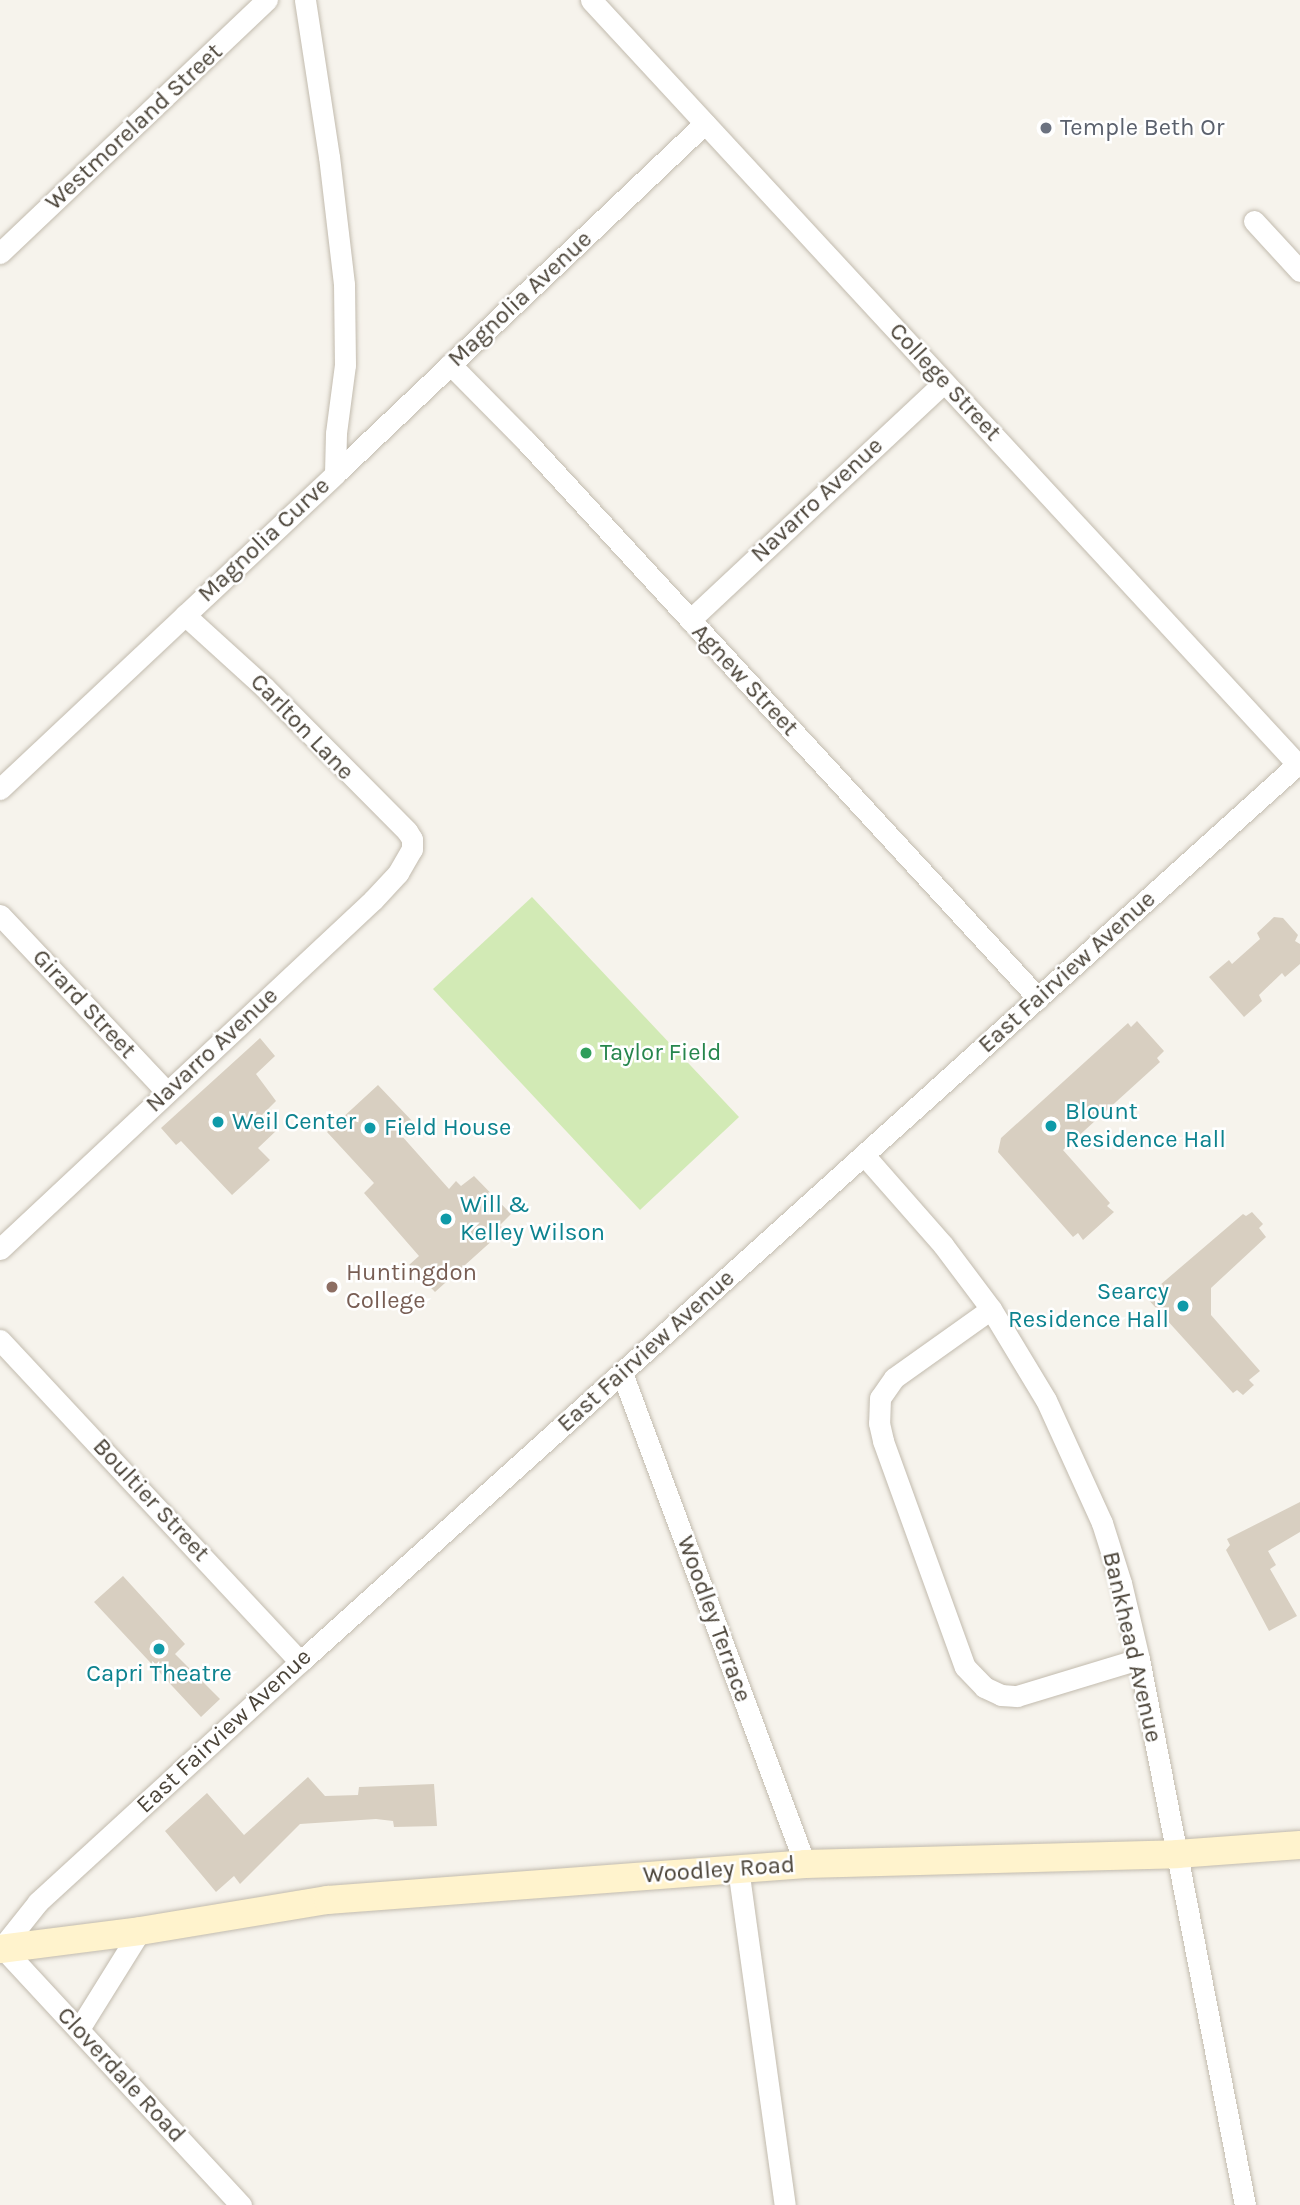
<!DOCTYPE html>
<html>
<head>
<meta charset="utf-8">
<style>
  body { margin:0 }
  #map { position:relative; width:1300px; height:2205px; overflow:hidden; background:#f6f3ec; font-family:Karla,sans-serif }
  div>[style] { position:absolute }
  .green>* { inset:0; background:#d2eab5 }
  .building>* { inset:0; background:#d8cfc1 }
  .roads { filter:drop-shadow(0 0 2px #c2bbae) drop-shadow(0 0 2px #c2bbae) }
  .street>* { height:21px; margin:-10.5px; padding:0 10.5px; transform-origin:10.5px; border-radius:10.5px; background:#fff }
  .secondary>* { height:28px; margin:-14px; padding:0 14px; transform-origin:14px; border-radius:14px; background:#fff3cd }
  .dots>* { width:19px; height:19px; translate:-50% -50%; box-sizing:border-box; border:4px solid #fff; border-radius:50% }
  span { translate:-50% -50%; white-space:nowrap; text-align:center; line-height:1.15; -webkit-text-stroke:5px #fff; paint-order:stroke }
  .street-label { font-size:24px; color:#4b4439 }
  .worship-label { font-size:24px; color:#5b616d }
  .left { translate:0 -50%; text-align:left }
  .leisure-label { font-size:24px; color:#27864d }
  .culture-label { font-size:24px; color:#0d838f }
  .right { translate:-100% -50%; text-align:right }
  .education-label { font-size:24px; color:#785e54 }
</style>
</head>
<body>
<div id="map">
  <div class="green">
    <i style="clip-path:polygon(532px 897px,739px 1117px,640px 1210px,433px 989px)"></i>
  </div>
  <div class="building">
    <i style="clip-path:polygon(1274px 917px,1283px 918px,1298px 935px,1295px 941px,1300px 944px,1300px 964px,1285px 977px,1282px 973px,1259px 995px,1262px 1001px,1244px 1017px,1209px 977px,1229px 960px,1232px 964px,1260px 939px,1257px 933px)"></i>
    <i style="clip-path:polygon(1137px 1021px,1164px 1051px,1157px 1058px,1160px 1062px,1063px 1150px,1110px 1203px,1107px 1206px,1114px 1212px,1083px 1240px,1078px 1233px,1073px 1237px,998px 1152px,1001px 1138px,1128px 1023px,1131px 1027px)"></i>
    <i style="clip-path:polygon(260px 1038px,275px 1056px,256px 1074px,276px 1101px,262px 1115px,277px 1130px,258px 1148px,270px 1160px,232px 1195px,181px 1141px,176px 1145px,161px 1128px)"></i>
    <i style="clip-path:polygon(378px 1085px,414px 1123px,401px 1135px,449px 1189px,456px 1181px,461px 1186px,474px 1176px,511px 1214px,500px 1225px,504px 1230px,435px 1292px,409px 1265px,419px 1256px,364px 1193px,374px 1183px,327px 1132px)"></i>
    <i style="clip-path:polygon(1252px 1212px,1263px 1224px,1259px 1228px,1266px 1237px,1211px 1288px,1211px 1315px,1260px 1371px,1249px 1380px,1254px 1385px,1243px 1395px,1237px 1390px,1233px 1393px,1146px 1297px,1243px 1214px,1246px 1216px)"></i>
    <i style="clip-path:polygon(1300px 1502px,1300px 1532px,1268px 1551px,1276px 1565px,1270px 1569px,1297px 1616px,1269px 1631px,1226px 1550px,1230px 1545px,1227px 1539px)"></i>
    <i style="clip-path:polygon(123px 1576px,185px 1644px,175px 1654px,220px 1699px,201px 1717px,94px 1602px)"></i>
    <i style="clip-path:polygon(308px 1777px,325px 1796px,358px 1795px,359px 1787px,434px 1784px,437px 1826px,394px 1827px,393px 1821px,376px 1819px,300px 1824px,240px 1884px,234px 1876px,216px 1892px,165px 1831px,207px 1793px,244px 1835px)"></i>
  </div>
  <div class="roads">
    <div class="street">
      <i style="left:591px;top:0;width:1044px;rotate:47.25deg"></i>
      <i style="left:1254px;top:221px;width:68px;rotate:47.4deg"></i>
      <i style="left:0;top:253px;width:368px;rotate:-43.5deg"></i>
      <i style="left:450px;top:364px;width:108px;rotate:45.4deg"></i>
      <i style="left:526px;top:441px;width:757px;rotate:47.41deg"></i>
      <i style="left:335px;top:474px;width:510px;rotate:-43.49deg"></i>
      <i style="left:690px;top:620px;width:348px;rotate:-43.1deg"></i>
      <i style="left:0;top:789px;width:460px;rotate:-43.2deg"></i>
      <i style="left:335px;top:474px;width:41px;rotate:-88.6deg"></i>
      <i style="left:336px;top:433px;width:69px;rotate:-82.5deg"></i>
      <i style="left:345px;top:365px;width:81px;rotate:-90.7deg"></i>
      <i style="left:344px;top:284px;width:128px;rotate:-96.7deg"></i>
      <i style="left:329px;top:157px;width:159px;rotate:-98.7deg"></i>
      <i style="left:0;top:915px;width:243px;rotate:46.7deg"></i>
      <i style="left:864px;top:1155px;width:120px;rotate:48.7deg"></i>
      <i style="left:943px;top:1245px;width:80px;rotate:53.1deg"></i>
      <i style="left:991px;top:1309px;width:106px;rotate:58.9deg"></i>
      <i style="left:1046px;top:1400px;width:135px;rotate:65.5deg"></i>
      <i style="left:1102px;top:1523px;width:63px;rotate:72.4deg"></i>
      <i style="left:1121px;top:1583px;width:78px;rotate:76.7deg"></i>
      <i style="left:1139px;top:1659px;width:556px;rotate:79.01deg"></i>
      <i style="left:0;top:1249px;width:511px;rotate:-43.1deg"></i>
      <i style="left:373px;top:900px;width:37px;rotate:-47deg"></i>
      <i style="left:398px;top:873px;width:28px;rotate:-60deg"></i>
      <i style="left:412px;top:849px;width:10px;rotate:-90deg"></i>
      <i style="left:412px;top:839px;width:9px;rotate:-122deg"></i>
      <i style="left:407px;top:831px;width:203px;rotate:-134.8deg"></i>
      <i style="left:264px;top:687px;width:107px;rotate:-137.7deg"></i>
      <i style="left:991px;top:1309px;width:119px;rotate:144.6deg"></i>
      <i style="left:894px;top:1378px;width:24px;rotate:125deg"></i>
      <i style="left:880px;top:1398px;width:25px;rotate:92deg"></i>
      <i style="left:879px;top:1423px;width:18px;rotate:77deg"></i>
      <i style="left:883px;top:1441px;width:240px;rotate:70.1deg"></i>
      <i style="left:965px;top:1667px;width:28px;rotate:46deg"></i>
      <i style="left:984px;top:1687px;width:19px;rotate:25deg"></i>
      <i style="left:1001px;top:1695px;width:16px;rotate:4deg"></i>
      <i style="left:1017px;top:1696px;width:127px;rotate:-16.9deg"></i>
      <i style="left:0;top:1340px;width:440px;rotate:47deg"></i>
      <i style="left:622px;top:1373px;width:524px;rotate:69.56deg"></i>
      <i style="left:738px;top:1868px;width:340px;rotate:82.1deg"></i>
      <i style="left:0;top:1945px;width:355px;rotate:47.2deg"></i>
      <i style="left:3px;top:1946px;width:56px;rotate:-51.5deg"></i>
      <i style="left:38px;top:1902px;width:355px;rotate:-42.5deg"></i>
      <i style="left:300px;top:1662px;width:1345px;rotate:-41.99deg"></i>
      <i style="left:79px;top:2029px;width:115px;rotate:-58.1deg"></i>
    </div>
    <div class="secondary">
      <i style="left:0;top:1949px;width:141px;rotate:-7.3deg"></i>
      <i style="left:140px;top:1931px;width:191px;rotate:-9.4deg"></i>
      <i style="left:328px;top:1900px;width:478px;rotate:-4.3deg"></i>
      <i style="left:805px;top:1864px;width:372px;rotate:-1.5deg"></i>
      <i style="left:1177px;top:1854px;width:123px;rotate:-4.2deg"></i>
    </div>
  </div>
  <div class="dots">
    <i style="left:1046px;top:128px;background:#6b7280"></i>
    <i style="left:586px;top:1053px;background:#2e9e5b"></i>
    <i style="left:218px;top:1122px;background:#0f9aa8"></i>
    <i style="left:1051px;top:1126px;background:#0f9aa8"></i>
    <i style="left:370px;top:1128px;background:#0f9aa8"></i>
    <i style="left:446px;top:1219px;background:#0f9aa8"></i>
    <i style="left:332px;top:1287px;background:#8d6e63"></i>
    <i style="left:1183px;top:1306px;background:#0f9aa8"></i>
    <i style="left:159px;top:1649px;background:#0f9aa8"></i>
  </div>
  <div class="street-label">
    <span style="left:134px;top:127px;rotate:-43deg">Westmoreland Street</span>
    <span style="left:520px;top:299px;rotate:-43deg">Magnolia Avenue</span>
    <span style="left:945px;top:382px;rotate:47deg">College Street</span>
    <span style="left:817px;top:500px;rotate:-43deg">Navarro Avenue</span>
    <span style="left:264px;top:540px;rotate:-43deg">Magnolia Curve</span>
    <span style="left:745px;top:680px;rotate:47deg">Agnew Street</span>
    <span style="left:302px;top:727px;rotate:46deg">Carlton Lane</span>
    <span style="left:1067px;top:972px;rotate:-42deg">East Fairview Avenue</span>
    <span style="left:84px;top:1004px;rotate:47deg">Girard Street</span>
    <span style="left:212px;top:1050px;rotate:-43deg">Navarro Avenue</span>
    <span style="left:646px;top:1351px;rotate:-42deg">East Fairview Avenue</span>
    <span style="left:151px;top:1500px;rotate:47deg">Boultier Street</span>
    <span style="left:714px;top:1619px;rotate:70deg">Woodley Terrace</span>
    <span style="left:1132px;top:1647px;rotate:77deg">Bankhead Avenue</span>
    <span style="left:224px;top:1731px;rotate:-43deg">East Fairview Avenue</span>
    <span style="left:719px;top:1870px;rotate:-4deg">Woodley Road</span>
    <span style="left:121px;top:2075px;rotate:47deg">Cloverdale Road</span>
  </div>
  <div class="worship-label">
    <span class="left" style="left:1060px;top:128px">Temple Beth Or</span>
  </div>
  <div class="leisure-label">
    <span class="left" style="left:600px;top:1053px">Taylor Field</span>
  </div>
  <div class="culture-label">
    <span class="left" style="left:1065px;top:1126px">Blount<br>Residence Hall</span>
    <span class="left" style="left:232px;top:1122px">Weil Center</span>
    <span class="left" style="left:384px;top:1128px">Field House</span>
    <span class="left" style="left:460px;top:1219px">Will &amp;<br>Kelley Wilson</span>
    <span class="right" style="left:1169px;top:1306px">Searcy<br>Residence Hall</span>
    <span style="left:159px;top:1674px">Capri Theatre</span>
  </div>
  <div class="education-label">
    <span class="left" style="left:346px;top:1287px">Huntingdon<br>College</span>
  </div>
</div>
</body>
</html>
